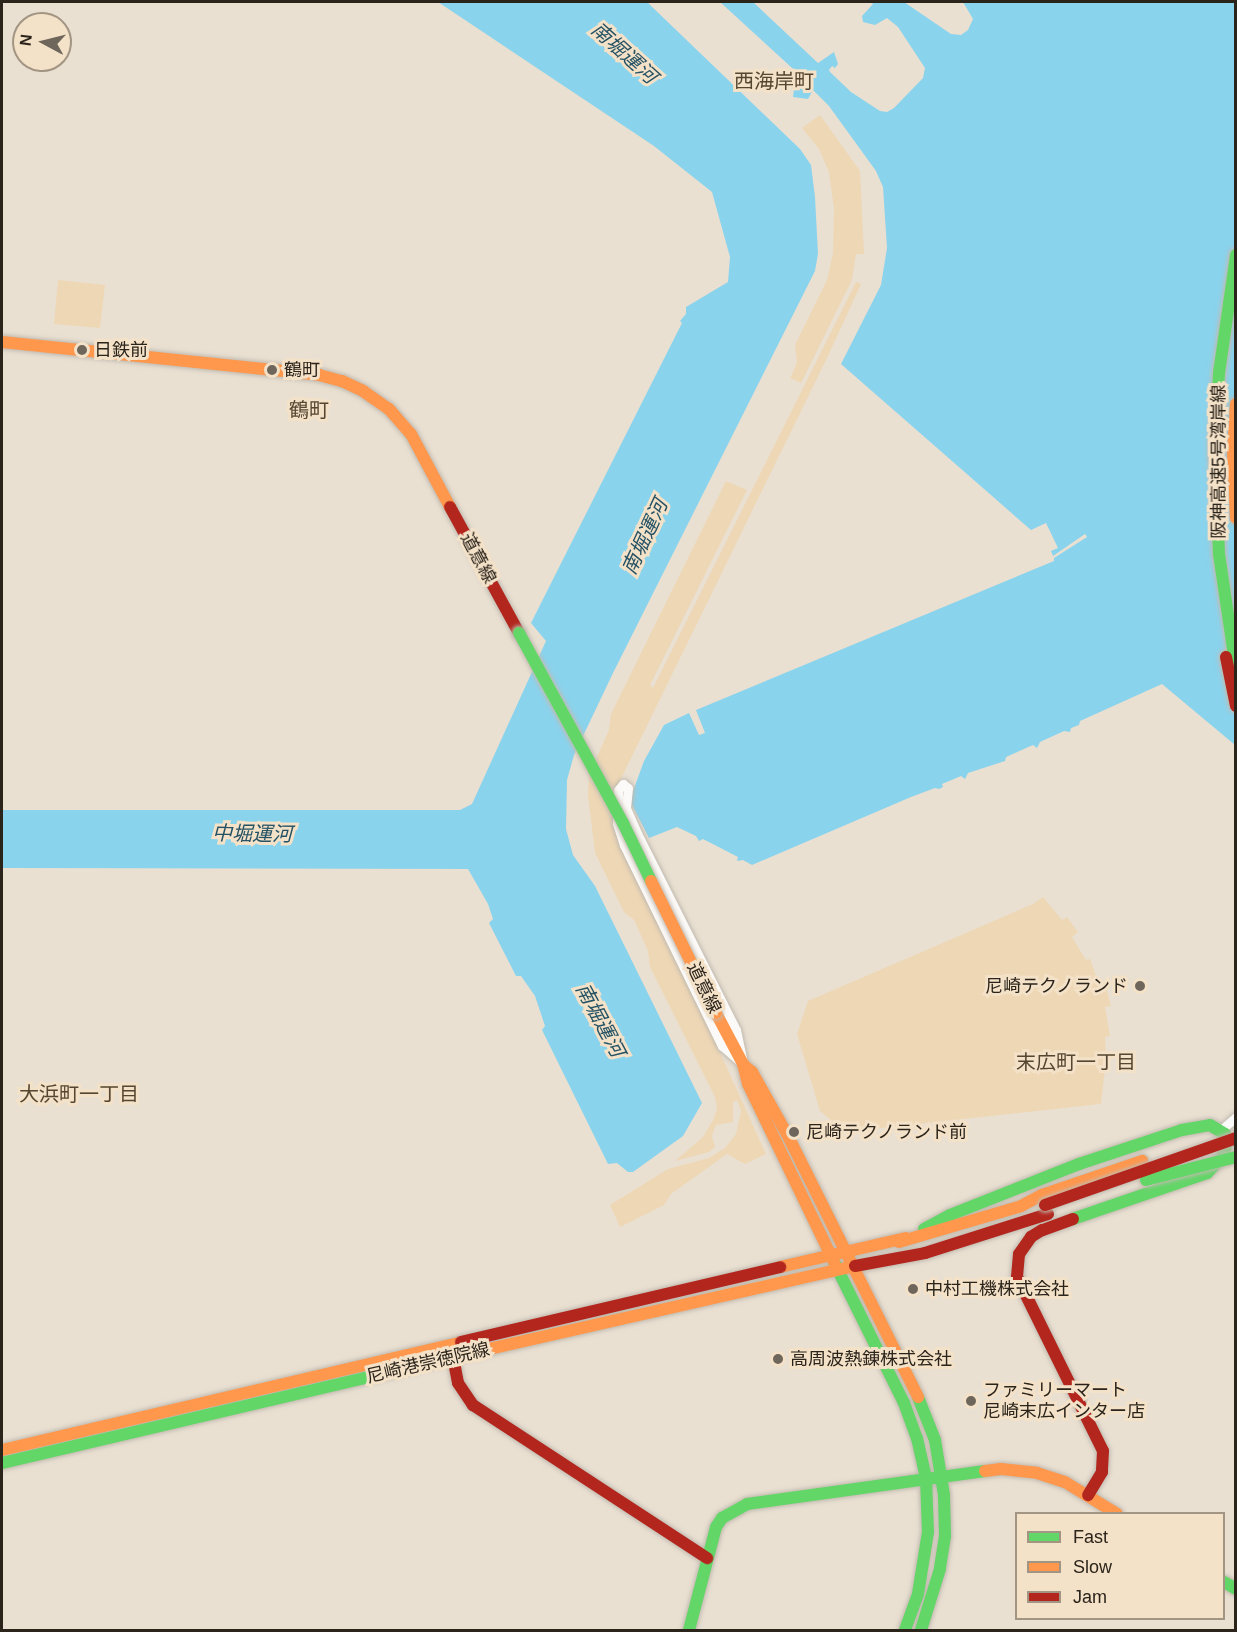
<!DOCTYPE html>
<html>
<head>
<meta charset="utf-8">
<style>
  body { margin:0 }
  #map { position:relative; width:1237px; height:1632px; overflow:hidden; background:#e9e0d2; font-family:Helvetica,"Noto Sans JP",sans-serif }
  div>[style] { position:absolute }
  .green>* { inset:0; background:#eed7b5 }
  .water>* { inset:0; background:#8ad3ed }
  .roads { filter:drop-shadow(0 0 2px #c1baaf) drop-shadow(0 0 2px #c1baaf) }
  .street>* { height:9px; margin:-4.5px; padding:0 4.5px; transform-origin:4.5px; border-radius:4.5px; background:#fcfaf8 }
  .fast>* { height:12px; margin:-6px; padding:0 6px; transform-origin:6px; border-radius:6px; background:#63d668 }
  .slow>* { height:12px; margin:-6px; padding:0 6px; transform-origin:6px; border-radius:6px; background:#ff974d }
  .jam>* { height:12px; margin:-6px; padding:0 6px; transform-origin:6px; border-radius:6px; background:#b3261e }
  .bridges { filter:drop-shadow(0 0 2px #c1baaf) drop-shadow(0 0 2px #c1baaf) }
  .fast-bridge>* { height:12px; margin:-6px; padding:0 6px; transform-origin:6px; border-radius:6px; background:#63d668 }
  .slow-bridge>* { height:12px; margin:-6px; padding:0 6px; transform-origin:6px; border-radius:6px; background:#ff974d }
  .jam-bridge>* { height:12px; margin:-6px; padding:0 6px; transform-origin:6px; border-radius:6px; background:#b3261e }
  .dots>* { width:16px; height:16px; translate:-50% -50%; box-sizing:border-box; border:3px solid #f3e1c8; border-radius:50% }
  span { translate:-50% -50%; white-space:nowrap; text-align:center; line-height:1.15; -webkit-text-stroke:6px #f3e1c8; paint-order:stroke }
  .poi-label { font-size:18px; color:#2b241b }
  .left { translate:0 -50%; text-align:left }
  .right { translate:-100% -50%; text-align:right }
  .street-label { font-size:18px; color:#2b241b }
  .water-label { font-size:20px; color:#245264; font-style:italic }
  .neighbourhood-label { font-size:20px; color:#554631 }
  .frame { position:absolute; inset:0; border:3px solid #2b241b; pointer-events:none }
  .legend { position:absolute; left:1015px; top:1512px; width:210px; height:108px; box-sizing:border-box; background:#f3e1c8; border:2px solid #a39583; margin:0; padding:8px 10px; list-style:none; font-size:18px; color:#2b241b }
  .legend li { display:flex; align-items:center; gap:12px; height:30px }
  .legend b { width:30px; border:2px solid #a39583 }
  .north { position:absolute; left:12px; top:12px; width:60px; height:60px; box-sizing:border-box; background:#f3e1c8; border:2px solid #a39583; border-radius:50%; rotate:277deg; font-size:16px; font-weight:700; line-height:24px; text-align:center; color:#2b241b }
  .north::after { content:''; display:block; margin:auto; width:21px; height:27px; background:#6e665b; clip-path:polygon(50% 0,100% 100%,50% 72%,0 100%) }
</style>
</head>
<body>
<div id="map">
  <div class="green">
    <i style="clip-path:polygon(820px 115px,860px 171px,864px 254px,856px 254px,852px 280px,801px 383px,790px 378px,797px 363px,795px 345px,827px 280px,833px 253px,834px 209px,829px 172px,819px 149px,802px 128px)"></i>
    <i style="clip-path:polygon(58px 280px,105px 285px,100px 328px,54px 324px)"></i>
    <i style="clip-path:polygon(856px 282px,861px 284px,828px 356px,615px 791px,717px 1046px,766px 1154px,745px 1164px,727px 1154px,671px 1194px,664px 1205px,620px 1227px,610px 1205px,668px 1169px,709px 1158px,725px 1148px,736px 1134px,741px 1111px,737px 1100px,733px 1102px,733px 1122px,716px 1125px,712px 1136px,715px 1147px,709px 1152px,675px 1161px,703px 1137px,713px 1120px,717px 1109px,715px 1097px,650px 967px,648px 951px,634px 920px,624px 912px,595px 853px,588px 795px,589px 775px,609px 730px,611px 714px,726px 481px,747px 490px,650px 685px,653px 688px)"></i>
    <i style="clip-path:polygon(1043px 897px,1062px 920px,1067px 917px,1078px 932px,1072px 937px,1086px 960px,1090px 959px,1100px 987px,1106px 987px,1111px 1006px,1105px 1007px,1110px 1036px,1105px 1037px,1106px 1060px,1101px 1104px,845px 1132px,820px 1111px,797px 1034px,808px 1001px,1033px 904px)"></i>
  </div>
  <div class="water">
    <i style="clip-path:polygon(438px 2px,647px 2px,800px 149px,811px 165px,815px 197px,818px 254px,815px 271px,613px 673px,574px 755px,567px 780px,566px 829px,573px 855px,595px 886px,702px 1103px,683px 1136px,633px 1172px,628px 1172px,617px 1163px,608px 1164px,542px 1030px,545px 1026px,535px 996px,521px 976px,516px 976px,489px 923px,493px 919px,488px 904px,468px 869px,2px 868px,2px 810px,460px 810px,472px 804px,546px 641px,531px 623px,682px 323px,680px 321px,686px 314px,686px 307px,728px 282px,730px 257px,712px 192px,654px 146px)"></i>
    <i style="clip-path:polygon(720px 2px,753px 2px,818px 63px,834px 52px,838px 64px,835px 68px,832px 66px,829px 70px,830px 72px,851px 92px,880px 111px,887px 112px,894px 108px,923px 78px,925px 68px,898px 27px,887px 18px,875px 25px,863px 22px,862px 16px,873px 4px,871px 2px,904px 2px,951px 34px,961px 35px,968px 30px,973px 19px,963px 2px,1235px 2px,1235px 745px,1162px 684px,1080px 721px,1079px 725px,1071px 728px,1070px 732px,1064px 731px,1040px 742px,1037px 748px,1033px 745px,1006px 757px,1005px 761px,968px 773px,965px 779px,961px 776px,942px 784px,943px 787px,939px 789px,935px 788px,911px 797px,752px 865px,743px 860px,737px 861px,738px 857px,703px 839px,699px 841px,696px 836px,677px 827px,649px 838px,632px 805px,632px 794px,644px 761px,664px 725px,689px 713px,699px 735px,705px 733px,696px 710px,1054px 561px,1054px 558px,1087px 537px,1085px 534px,1053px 556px,1051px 551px,1058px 548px,1046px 523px,1031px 530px,841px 364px,881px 285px,887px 248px,883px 187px,876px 171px,829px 106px,813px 90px,808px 99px,793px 97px,794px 89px,803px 78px)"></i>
  </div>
  <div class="roads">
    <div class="street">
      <i style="left:623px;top:784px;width:6px;rotate:39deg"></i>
      <i style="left:628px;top:788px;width:20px;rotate:96deg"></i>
      <i style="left:626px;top:808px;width:34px;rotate:66deg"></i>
      <i style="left:640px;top:839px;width:214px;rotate:63.3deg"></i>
      <i style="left:736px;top:1030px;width:35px;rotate:78deg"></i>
      <i style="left:743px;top:1064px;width:28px;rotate:-139deg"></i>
      <i style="left:722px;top:1046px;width:224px;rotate:-116deg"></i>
      <i style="left:624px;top:845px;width:23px;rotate:-108deg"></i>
      <i style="left:617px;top:823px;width:33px;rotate:-88deg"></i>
      <i style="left:618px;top:790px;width:8px;rotate:-50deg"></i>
      <i style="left:1221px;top:1130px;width:20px;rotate:-41deg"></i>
    </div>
    <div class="fast">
      <i style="left:1236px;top:255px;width:119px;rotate:98.2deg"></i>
      <i style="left:1219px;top:373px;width:73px;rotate:93.1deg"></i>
      <i style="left:1215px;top:446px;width:108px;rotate:87.9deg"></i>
      <i style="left:1219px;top:554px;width:116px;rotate:81.6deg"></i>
      <i style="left:924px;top:1229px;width:30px;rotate:-28deg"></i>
      <i style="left:950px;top:1215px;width:139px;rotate:-21.6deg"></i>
      <i style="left:1079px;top:1164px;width:108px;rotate:-18.3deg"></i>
      <i style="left:1182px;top:1130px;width:28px;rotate:-10deg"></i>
      <i style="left:1210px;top:1125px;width:17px;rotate:31deg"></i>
      <i style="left:1225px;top:1134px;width:8px;rotate:76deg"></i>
      <i style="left:1227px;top:1142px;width:15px;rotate:106deg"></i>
      <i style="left:1223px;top:1156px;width:23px;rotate:133deg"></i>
      <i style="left:1207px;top:1173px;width:142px;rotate:161.1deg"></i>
      <i style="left:834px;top:1262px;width:157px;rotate:63.6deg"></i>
      <i style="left:904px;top:1403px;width:37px;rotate:70deg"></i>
      <i style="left:917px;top:1438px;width:41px;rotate:77.3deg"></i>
      <i style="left:926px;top:1478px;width:54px;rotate:87.9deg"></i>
      <i style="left:928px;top:1532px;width:63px;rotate:99.2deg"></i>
      <i style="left:918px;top:1594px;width:38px;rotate:110deg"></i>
      <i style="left:918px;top:1397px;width:46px;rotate:68.4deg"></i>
      <i style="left:935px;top:1440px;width:56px;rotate:80.7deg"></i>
      <i style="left:944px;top:1495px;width:41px;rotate:88.6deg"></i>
      <i style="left:945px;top:1536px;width:33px;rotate:99deg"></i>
      <i style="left:940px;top:1569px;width:64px;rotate:107.3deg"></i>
      <i style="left:2px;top:1463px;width:423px;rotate:-13.2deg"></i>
      <i style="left:1224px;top:1582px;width:14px;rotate:30deg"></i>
      <i style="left:689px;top:1630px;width:106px;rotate:-75.3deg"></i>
      <i style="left:716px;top:1527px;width:11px;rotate:-56deg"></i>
      <i style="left:722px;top:1518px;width:29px;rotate:-29deg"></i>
      <i style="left:747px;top:1504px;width:240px;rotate:-7.9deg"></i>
    </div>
    <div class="slow">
      <i style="left:2px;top:342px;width:319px;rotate:5.9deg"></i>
      <i style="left:319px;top:375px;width:24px;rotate:15deg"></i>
      <i style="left:342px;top:381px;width:23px;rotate:25deg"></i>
      <i style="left:363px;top:391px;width:32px;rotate:35deg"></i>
      <i style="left:389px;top:409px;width:33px;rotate:49deg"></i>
      <i style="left:411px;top:434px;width:83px;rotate:61.9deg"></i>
      <i style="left:1236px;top:404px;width:48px;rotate:93.6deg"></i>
      <i style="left:1233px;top:452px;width:66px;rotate:87.4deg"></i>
      <i style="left:716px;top:1013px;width:58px;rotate:62.1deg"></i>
      <i style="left:743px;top:1064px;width:21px;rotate:76deg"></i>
      <i style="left:748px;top:1084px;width:198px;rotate:64.2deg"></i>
      <i style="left:746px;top:1067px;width:8px;rotate:40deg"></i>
      <i style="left:752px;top:1072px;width:71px;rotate:60.6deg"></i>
      <i style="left:787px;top:1134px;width:294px;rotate:63.5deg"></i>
      <i style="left:899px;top:1242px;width:127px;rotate:-16.4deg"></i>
      <i style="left:1021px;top:1206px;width:24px;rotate:-28deg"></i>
      <i style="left:1042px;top:1195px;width:106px;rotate:-18.8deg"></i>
      <i style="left:780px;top:1267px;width:129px;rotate:-13deg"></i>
      <i style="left:414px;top:1366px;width:452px;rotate:-12.8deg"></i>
      <i style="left:2px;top:1450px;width:472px;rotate:-13.2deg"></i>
      <i style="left:985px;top:1471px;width:16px;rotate:-7deg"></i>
      <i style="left:1001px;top:1469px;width:36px;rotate:6deg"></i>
      <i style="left:1037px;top:1473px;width:29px;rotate:18deg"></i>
      <i style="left:1065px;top:1482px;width:61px;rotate:31.6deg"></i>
    </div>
    <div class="jam">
      <i style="left:450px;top:507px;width:144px;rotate:61.3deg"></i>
      <i style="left:1226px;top:657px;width:50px;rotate:78.5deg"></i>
      <i style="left:1073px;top:1219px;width:33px;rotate:160deg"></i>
      <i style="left:1042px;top:1230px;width:13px;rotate:148deg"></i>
      <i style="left:1031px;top:1237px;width:21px;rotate:125deg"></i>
      <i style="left:1019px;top:1254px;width:23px;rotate:95deg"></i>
      <i style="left:1017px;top:1277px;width:194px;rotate:63.7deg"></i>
      <i style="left:1103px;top:1451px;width:21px;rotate:93deg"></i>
      <i style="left:1102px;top:1472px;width:27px;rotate:121deg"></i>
      <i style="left:855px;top:1266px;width:71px;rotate:-10.5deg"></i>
      <i style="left:925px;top:1253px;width:129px;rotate:-17.6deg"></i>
      <i style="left:461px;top:1342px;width:328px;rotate:-13.2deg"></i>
      <i style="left:453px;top:1357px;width:26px;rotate:79deg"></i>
      <i style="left:458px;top:1383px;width:27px;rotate:56deg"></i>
      <i style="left:473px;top:1405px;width:280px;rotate:33.2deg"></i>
    </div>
  </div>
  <div class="bridges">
    <div class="fast-bridge">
      <i style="left:519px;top:633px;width:217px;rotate:61.3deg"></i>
      <i style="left:623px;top:823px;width:64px;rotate:64.2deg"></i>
      <i style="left:1146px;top:1180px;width:93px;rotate:-14.3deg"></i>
    </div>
    <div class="slow-bridge">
      <i style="left:651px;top:881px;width:147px;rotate:63.8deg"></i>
    </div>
    <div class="jam-bridge">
      <i style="left:1045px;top:1205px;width:202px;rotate:-19.3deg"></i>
    </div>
  </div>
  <div class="dots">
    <i style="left:82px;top:350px;background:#6e665b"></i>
    <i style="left:272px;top:370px;background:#6e665b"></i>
    <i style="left:1140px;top:986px;background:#6e665b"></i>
    <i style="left:794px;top:1132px;background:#6e665b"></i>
    <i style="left:913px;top:1289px;background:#6e665b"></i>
    <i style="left:778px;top:1359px;background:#6e665b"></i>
    <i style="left:971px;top:1401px;background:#6e665b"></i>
  </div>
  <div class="poi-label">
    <span class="left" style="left:94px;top:350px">日鉄前</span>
    <span class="left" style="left:284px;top:370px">鶴町</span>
    <span class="right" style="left:1128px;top:986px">尼崎テクノランド</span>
    <span class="left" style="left:806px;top:1132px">尼崎テクノランド前</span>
    <span class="left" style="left:925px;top:1289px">中村工機株式会社</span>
    <span class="left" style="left:790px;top:1359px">高周波熱錬株式会社</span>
    <span class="left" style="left:983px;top:1401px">ファミリーマート<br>尼崎末広インター店</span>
  </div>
  <div class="street-label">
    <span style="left:1219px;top:462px;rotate:-90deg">阪神高速5号湾岸線</span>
    <span style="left:478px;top:558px;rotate:62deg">道意線</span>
    <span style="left:704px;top:988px;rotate:64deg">道意線</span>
    <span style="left:428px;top:1363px;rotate:-13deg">尼崎港崇徳院線</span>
  </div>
  <div class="water-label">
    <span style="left:624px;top:53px;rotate:42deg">南堀運河</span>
    <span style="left:645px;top:537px;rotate:-65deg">南堀運河</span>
    <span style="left:252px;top:834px;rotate:1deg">中堀運河</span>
    <span style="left:600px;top:1020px;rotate:62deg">南堀運河</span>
  </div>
  <div class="neighbourhood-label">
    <span style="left:774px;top:81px">西海岸町</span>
    <span style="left:309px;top:410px">鶴町</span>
    <span style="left:1076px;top:1062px">末広町一丁目</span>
    <span style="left:79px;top:1094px">大浜町一丁目</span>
  </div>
  <div class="frame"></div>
  <ul class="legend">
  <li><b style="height:8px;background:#63d668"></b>Fast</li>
  <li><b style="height:8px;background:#ff974d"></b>Slow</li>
  <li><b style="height:8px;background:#b3261e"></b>Jam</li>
  </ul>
  <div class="north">N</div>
</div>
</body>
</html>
